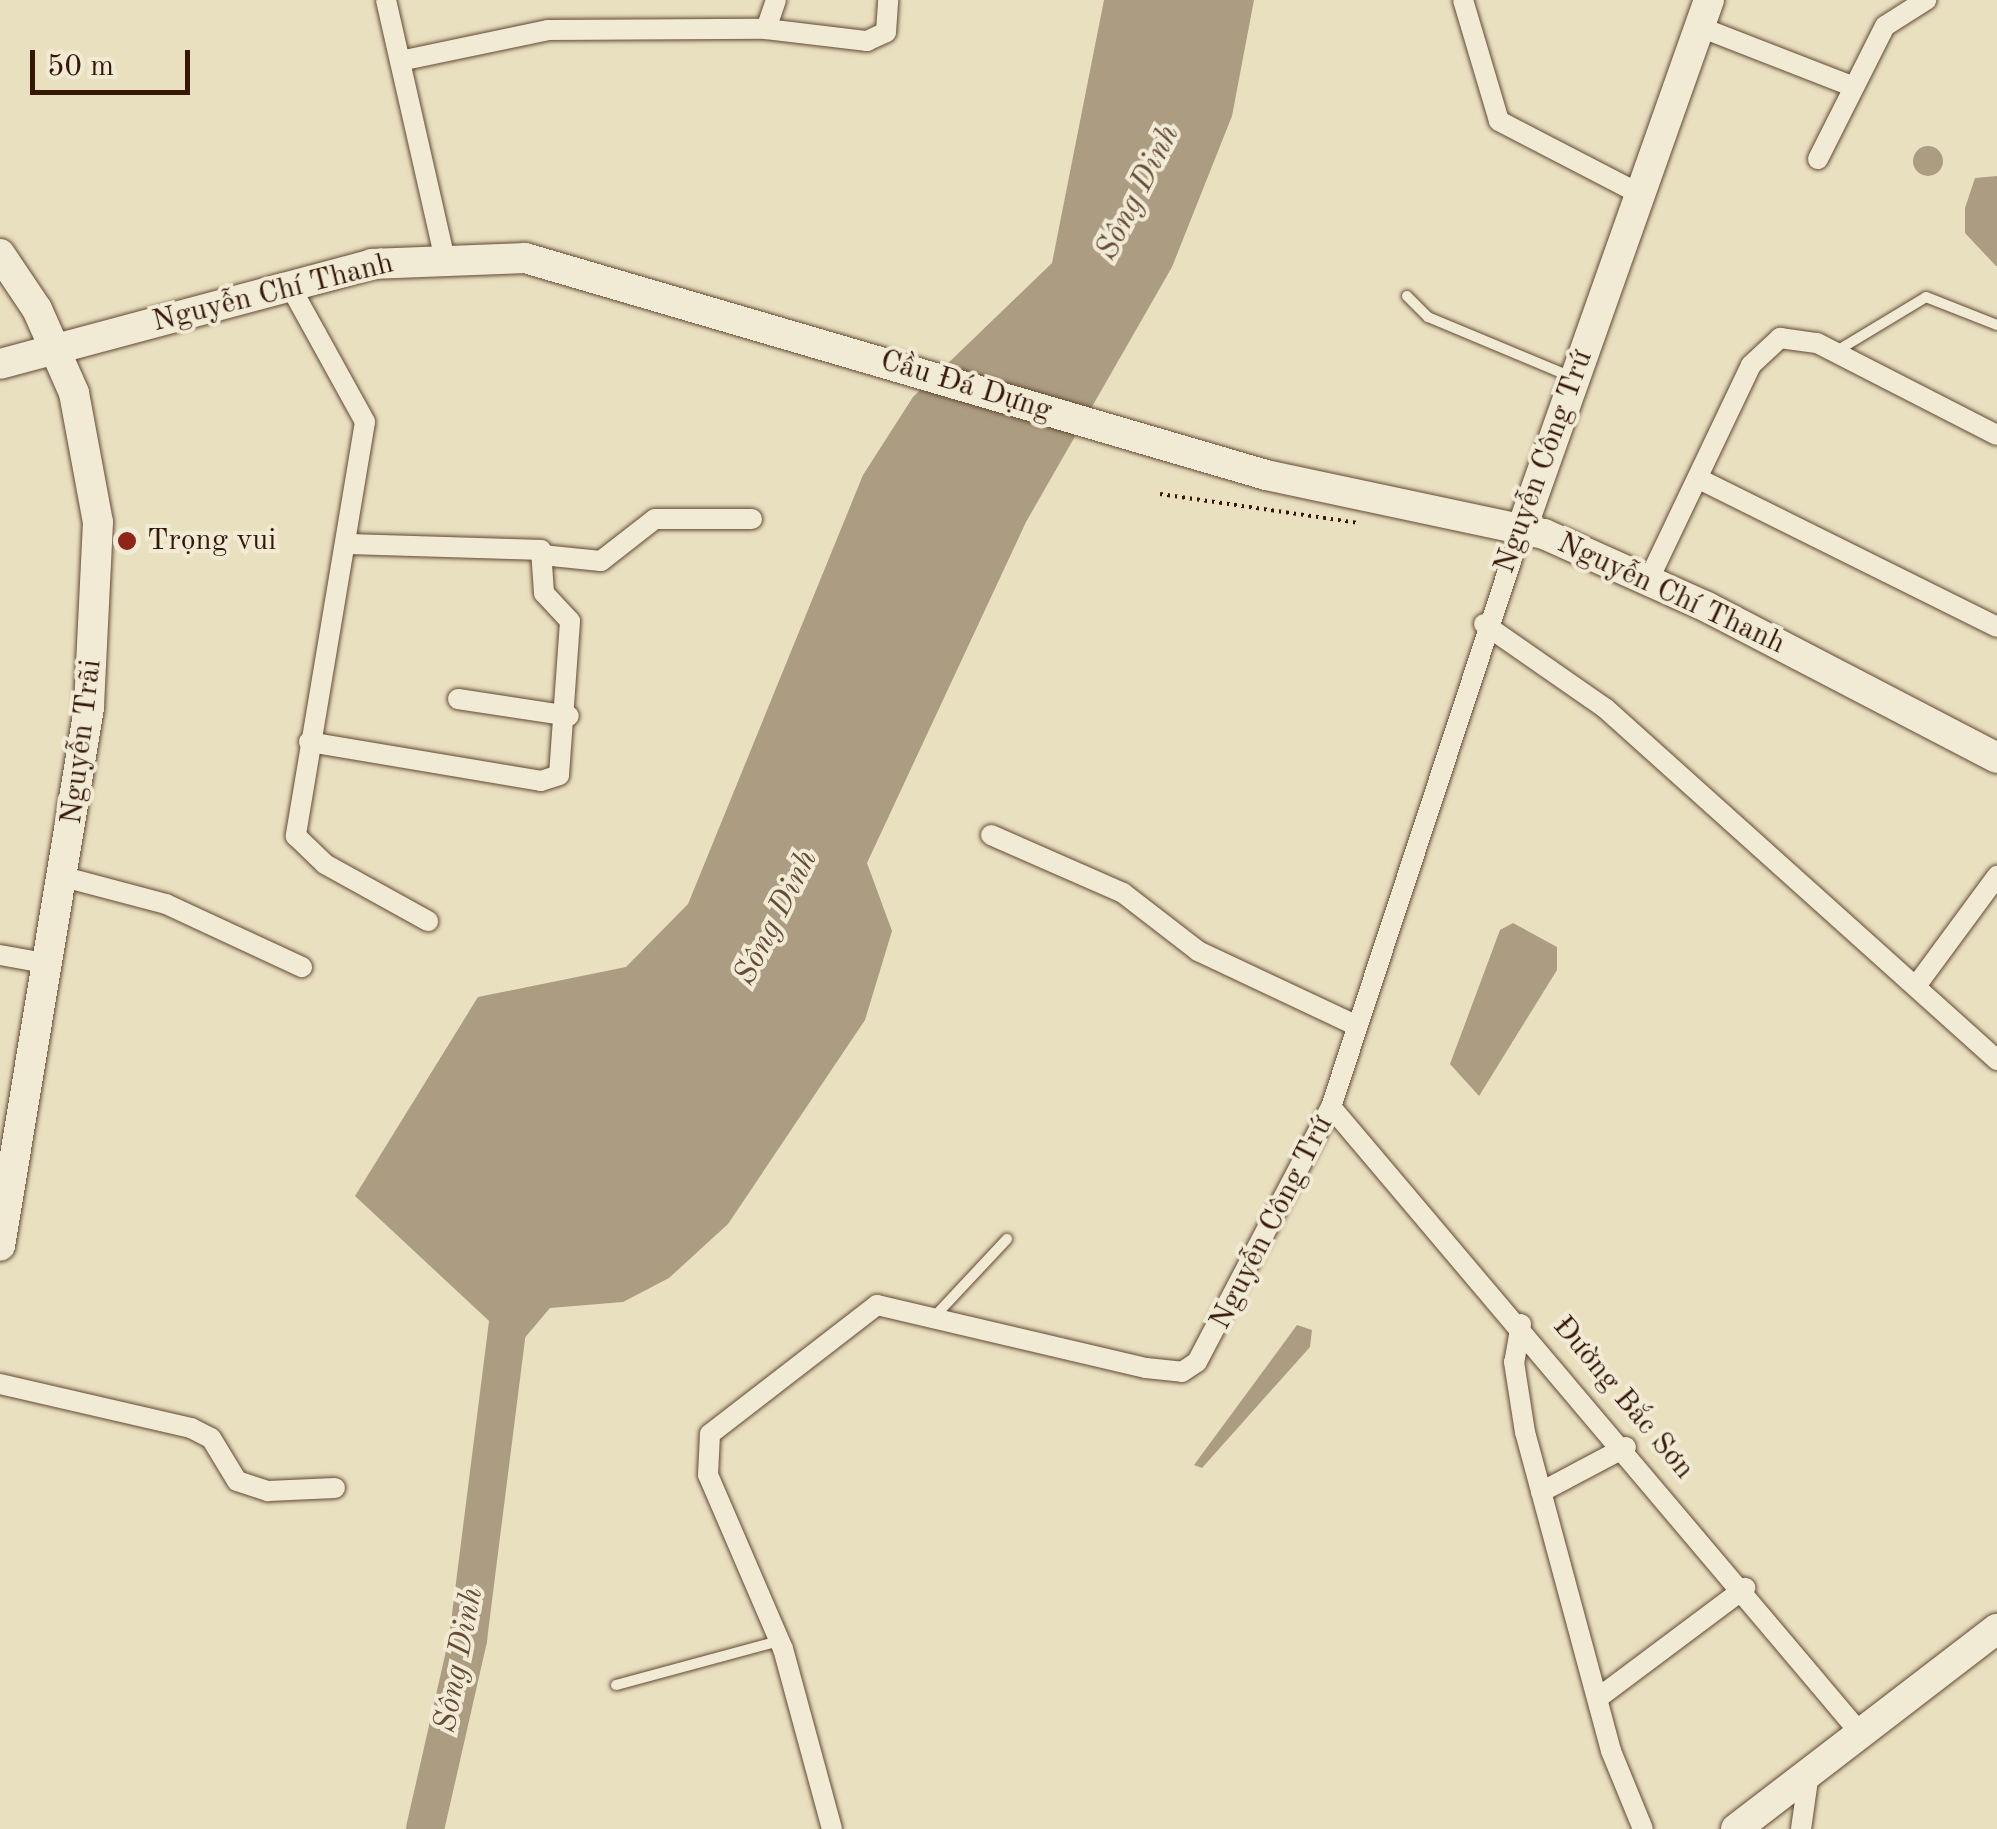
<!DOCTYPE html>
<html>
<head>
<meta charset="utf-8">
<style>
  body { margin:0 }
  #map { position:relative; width:1997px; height:1829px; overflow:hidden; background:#e9e0c0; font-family:"Old Standard TT",serif }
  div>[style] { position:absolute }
  .water>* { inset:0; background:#ac9c81 }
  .round { border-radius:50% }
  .river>* { height:38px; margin:-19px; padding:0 19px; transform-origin:19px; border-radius:19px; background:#ac9c81 }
  .path>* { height:4px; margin-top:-2px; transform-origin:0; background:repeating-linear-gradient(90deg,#361706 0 2.5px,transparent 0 7.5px) }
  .roads { filter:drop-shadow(0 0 2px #634934) drop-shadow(0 0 2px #634934) }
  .lane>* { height:10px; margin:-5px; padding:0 5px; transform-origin:5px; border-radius:5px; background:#f1ebd6 }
  .street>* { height:20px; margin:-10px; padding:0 10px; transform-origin:10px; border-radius:10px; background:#f1ebd6 }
  .secondary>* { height:30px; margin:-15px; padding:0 15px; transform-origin:15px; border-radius:15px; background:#f1ebd6 }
  .dots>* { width:28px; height:28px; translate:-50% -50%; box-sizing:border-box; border:5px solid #f1ebd6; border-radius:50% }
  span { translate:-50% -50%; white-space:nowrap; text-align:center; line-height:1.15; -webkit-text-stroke:8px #f1ebd6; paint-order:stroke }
  .street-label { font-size:30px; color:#361706 }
  .poi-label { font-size:30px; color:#361706 }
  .left { translate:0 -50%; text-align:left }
  .water-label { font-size:32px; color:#654c37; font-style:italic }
  .scale { position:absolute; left:30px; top:50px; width:160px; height:45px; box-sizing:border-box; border:5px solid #361706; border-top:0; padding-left:12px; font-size:30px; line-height:35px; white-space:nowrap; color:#361706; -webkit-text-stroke:8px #f1ebd6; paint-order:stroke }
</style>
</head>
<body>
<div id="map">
  <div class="water">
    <i style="clip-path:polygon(1104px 0,1254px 0,1232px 116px,1172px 267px,1026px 522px,867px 863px,892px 931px,865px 1020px,728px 1224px,669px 1278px,623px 1302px,550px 1308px,517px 1347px,355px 1196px,478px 997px,626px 967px,688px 904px,863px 475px,913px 397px,1052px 263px)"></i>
    <i class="round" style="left:1913px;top:146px;width:30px;height:30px"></i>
    <i style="clip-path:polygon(1997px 176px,1997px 266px,1996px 266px,1965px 233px,1965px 208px,1975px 178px)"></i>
    <i style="clip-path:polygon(1513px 923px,1557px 947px,1557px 970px,1479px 1096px,1450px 1064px,1500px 930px)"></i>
    <i style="clip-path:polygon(1297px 1325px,1312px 1330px,1310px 1347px,1202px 1468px,1194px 1465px)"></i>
  </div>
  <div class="river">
    <i style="left:425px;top:1829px;width:195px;rotate:-77.2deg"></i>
    <i style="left:468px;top:1639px;width:353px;rotate:-82.8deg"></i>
  </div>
  <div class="path">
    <i style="left:1160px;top:494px;width:200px;rotate:8.3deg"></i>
  </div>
  <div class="roads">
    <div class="lane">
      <i style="left:1407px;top:296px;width:30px;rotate:45deg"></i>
      <i style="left:1428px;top:317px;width:158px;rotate:22.7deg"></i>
      <i style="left:1835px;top:352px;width:106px;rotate:-31.1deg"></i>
      <i style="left:1926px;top:297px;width:76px;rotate:21.5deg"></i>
      <i style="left:934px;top:1317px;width:107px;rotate:-46.9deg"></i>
      <i style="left:616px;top:1685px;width:169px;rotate:-15.1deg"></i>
    </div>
    <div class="street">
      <i style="left:386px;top:0;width:262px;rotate:77.2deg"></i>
      <i style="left:1463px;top:0;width:126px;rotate:73.4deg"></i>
      <i style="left:1499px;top:121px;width:157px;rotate:27.4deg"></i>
      <i style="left:1700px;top:27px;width:165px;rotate:21.3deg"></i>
      <i style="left:766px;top:29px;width:31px;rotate:-71deg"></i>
      <i style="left:400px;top:61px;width:151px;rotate:-11.8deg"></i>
      <i style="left:548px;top:30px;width:218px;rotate:-0.3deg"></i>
      <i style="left:766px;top:29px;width:102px;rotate:6.8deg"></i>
      <i style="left:867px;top:41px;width:21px;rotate:-25deg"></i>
      <i style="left:886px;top:32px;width:32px;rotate:-86deg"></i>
      <i style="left:1818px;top:159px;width:149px;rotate:-63.3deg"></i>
      <i style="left:1885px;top:26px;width:49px;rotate:-32.4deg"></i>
      <i style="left:290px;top:286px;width:155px;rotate:61.1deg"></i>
      <i style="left:365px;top:422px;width:420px;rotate:99.5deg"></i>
      <i style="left:296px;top:836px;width:40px;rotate:44deg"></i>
      <i style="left:325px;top:864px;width:118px;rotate:29deg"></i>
      <i style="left:1699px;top:479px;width:333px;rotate:26.4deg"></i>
      <i style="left:542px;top:555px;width:59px;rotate:5.8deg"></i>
      <i style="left:601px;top:561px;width:68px;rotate:-37.9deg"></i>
      <i style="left:655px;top:519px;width:97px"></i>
      <i style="left:1649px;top:579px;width:237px;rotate:-64.5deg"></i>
      <i style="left:1751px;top:365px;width:40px;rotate:-43deg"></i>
      <i style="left:1780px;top:338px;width:37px;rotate:8deg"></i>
      <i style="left:1817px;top:343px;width:202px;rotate:27.1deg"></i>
      <i style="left:1484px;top:624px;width:147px;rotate:34.8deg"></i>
      <i style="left:1605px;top:708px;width:527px;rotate:41.92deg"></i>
      <i style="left:458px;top:699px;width:112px;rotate:8.7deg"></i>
      <i style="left:309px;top:742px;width:235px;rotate:9.5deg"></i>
      <i style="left:541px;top:781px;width:19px;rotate:-18deg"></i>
      <i style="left:559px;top:775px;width:154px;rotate:-85.9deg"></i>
      <i style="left:570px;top:621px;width:38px;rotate:-133deg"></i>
      <i style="left:544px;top:593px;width:43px;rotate:-94deg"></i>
      <i style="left:541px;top:550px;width:191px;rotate:-178.2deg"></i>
      <i style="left:991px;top:835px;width:144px;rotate:23.7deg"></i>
      <i style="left:1123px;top:893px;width:95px;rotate:37.7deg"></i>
      <i style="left:1198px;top:951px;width:174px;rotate:25.2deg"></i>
      <i style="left:64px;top:877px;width:106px;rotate:14.8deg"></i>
      <i style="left:166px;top:904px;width:150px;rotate:24.9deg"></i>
      <i style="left:0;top:955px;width:46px;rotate:10.1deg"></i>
      <i style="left:1916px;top:986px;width:137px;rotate:-53.6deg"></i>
      <i style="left:1331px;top:1107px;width:821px;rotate:49.79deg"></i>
      <i style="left:1521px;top:1324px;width:39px;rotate:100deg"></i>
      <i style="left:1514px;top:1362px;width:71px;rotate:81.1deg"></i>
      <i style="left:1525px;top:1432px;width:330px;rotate:74.9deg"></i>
      <i style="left:1611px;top:1751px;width:84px;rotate:67.7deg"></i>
      <i style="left:0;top:1384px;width:196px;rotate:13deg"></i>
      <i style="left:191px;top:1428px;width:22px;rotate:27deg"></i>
      <i style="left:211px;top:1438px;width:50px;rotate:58.8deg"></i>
      <i style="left:237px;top:1481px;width:33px;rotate:18deg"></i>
      <i style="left:268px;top:1491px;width:67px;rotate:-2.6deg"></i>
      <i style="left:1541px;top:1492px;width:96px;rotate:-27.9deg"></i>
      <i style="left:1598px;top:1698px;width:184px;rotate:-36.8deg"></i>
      <i style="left:832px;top:1829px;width:187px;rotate:-105.2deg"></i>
      <i style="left:783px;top:1649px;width:189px;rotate:-113.3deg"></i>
      <i style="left:708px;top:1475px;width:41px;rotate:-87.2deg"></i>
      <i style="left:710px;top:1434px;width:211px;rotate:-37.7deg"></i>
      <i style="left:877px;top:1305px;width:276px;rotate:13.2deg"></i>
      <i style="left:1146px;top:1368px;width:36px;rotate:6deg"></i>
      <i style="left:1182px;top:1372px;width:18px;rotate:-34deg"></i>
      <i style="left:1197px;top:1362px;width:288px;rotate:-62.3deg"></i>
      <i style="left:1331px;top:1107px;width:610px;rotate:-71.74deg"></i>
      <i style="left:1801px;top:1829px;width:57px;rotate:-81.9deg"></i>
    </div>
    <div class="secondary">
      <i style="left:0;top:254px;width:66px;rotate:56.1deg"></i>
      <i style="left:37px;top:309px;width:92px;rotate:66.2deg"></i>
      <i style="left:74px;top:393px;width:131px;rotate:79.5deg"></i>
      <i style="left:98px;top:522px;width:186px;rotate:92.8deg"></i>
      <i style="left:89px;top:708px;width:545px;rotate:99.39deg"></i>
      <i style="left:0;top:364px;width:385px;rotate:-15deg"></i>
      <i style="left:372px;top:264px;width:153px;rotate:-2.2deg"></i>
      <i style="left:525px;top:258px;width:772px;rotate:16.32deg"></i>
      <i style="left:1266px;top:475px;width:284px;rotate:12deg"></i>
      <i style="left:1544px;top:534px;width:179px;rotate:24.1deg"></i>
      <i style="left:1707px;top:607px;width:327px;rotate:27.5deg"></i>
      <i style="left:1522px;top:528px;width:560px;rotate:-70.5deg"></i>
      <i style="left:1736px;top:1829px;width:329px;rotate:-37.5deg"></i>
    </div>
  </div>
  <div class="dots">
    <i style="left:127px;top:541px;background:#8f2418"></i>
  </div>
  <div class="street-label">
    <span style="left:273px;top:293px;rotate:-14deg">Nguyễn Chí Thanh</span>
    <span style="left:966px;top:386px;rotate:17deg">Cầu Đá Dựng</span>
    <span style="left:1544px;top:462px;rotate:-70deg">Nguyễn Công Trứ</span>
    <span style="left:1671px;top:594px;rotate:25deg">Nguyễn Chí Thanh</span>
    <span style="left:82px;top:742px;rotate:-83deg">Nguyễn Trãi</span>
    <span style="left:1272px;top:1223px;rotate:-63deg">Nguyễn Công Trứ</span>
    <span style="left:1623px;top:1398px;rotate:50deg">Đường Bắc Sơn</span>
  </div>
  <div class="poi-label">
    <span class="left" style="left:147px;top:541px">Trọng vui</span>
  </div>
  <div class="water-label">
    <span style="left:1139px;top:193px;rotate:-63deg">Sông Dinh</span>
    <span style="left:777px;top:918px;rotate:-63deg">Sông Dinh</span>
    <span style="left:460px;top:1660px;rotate:-79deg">Sông Dinh</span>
  </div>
  <div class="scale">50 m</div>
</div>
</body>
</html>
